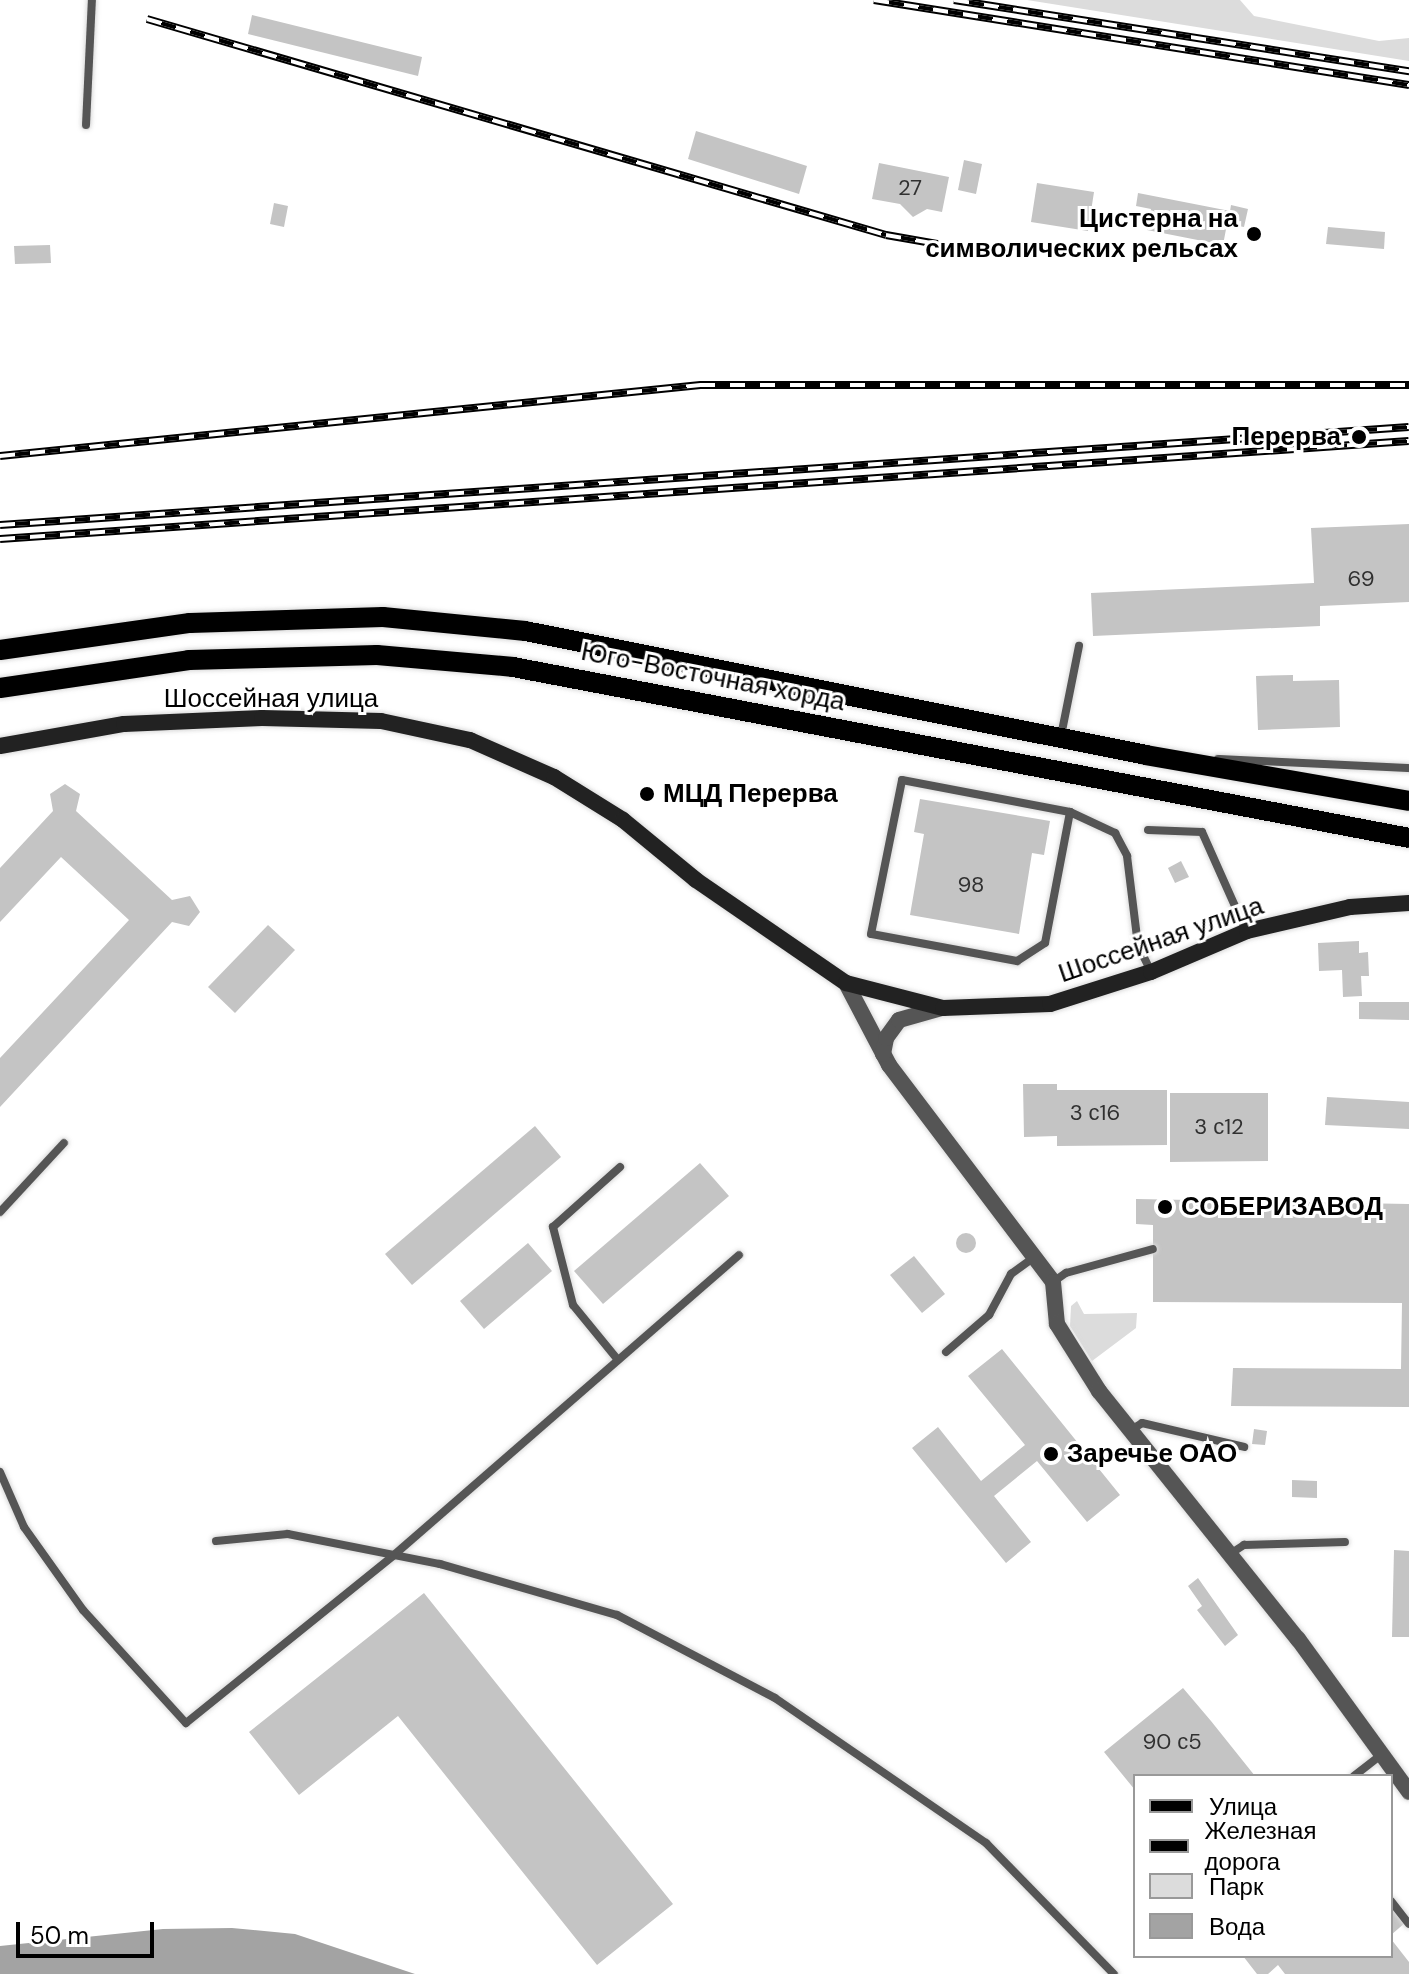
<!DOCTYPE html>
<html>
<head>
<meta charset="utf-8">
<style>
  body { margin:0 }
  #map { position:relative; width:1409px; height:1974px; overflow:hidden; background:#fff; font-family:"DM Sans",sans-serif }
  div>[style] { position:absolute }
  .green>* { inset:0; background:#dcdcdc }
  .water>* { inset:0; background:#a3a3a3 }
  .building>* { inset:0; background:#c4c4c4 }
  .round { border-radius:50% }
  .roads { filter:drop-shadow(0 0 2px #dbdbdb) drop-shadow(0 0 2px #dbdbdb) }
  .lane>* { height:8px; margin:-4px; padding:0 4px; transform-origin:4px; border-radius:4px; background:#555 }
  .street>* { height:16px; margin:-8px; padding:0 8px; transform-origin:8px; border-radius:8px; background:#555 }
  .secondary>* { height:16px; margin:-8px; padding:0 8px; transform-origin:8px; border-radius:8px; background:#222 }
  .primary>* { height:20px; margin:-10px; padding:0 10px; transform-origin:10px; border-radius:10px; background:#000 }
  .rail>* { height:8px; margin-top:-4px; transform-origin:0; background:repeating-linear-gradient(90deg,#fff 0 15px,#000 0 30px); box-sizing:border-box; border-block:2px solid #000 }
  .dots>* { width:22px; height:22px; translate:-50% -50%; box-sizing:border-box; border:4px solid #fff; border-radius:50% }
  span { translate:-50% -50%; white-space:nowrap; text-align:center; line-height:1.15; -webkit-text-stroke:6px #fff; paint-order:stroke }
  .number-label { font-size:22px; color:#313131 }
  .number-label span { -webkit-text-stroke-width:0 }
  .poi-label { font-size:26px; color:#000; font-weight:700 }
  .right { translate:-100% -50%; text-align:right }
  .left { translate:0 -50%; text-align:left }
  .street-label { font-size:26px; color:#000 }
  .legend { position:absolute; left:1133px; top:1774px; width:260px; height:184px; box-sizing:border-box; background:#fff; border:2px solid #999; margin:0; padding:10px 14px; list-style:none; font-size:24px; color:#000 }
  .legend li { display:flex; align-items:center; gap:16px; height:40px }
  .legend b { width:40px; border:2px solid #999 }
  .scale { position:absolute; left:16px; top:1922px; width:138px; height:36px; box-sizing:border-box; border:4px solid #000; border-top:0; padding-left:10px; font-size:24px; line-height:28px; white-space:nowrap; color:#000; -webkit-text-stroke:6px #fff; paint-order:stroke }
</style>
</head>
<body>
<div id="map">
  <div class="green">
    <i style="clip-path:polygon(1027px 0,1240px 0,1254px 16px,1379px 41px,1409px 38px,1409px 61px)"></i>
    <i style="clip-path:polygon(1077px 1301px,1084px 1314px,1137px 1313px,1136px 1328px,1092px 1361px,1070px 1326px,1071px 1306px)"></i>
  </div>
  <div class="water">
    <i style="clip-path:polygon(232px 1928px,295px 1934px,415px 1974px,0 1974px,0 1946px,163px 1929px)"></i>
  </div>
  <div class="building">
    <i style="clip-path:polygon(252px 15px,422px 57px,418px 76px,248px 34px)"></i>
    <i style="clip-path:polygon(696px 131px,807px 166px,799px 194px,688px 159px)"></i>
    <i style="clip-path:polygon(964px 160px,982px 164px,976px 194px,958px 190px)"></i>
    <i style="clip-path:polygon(879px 163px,949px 177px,942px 212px,927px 209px,913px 217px,900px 204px,872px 199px)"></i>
    <i style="clip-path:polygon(1037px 183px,1094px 192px,1088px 231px,1031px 222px)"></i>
    <i style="clip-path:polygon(1138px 193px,1230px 211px,1231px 205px,1248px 209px,1244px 227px,1227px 224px,1223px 245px,1147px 230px,1151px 209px,1136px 206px)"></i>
    <i style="clip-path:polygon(274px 203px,288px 206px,284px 227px,270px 224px)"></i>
    <i style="clip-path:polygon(1328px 227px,1385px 232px,1384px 249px,1326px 244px)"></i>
    <i style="clip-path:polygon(50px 245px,51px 263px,15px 264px,14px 246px)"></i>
    <i style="clip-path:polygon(1409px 524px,1409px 602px,1320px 606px,1320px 626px,1093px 636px,1091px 593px,1314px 583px,1311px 528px)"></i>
    <i style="clip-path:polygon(1293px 675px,1293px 681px,1339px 680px,1340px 727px,1258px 730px,1256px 676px)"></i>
    <i style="clip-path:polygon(65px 784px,80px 794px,76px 811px,172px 900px,190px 896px,200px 912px,189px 926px,172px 922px,0 1107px,0 1058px,129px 920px,61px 857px,0 922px,0 868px,53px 811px,50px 794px)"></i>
    <i style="clip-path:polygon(920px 799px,1050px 821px,1044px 855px,1032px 853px,1019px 934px,910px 915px,924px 834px,914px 832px)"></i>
    <i style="clip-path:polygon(1181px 861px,1189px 877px,1175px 883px,1168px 868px)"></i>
    <i style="clip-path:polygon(268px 925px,295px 950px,235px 1013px,208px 987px)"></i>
    <i style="clip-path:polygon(1359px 941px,1359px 953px,1368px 952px,1369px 976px,1361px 976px,1362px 996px,1343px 997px,1342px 970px,1319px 971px,1318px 943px)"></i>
    <i style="clip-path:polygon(1359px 1002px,1409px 1002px,1409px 1020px,1359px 1019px)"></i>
    <i style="clip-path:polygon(1023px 1084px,1057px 1084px,1057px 1090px,1167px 1090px,1167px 1145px,1057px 1146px,1057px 1136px,1024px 1137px)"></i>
    <i style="clip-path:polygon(1170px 1093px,1268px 1093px,1268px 1161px,1170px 1162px)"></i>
    <i style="clip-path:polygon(1327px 1097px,1409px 1102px,1409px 1129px,1325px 1125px)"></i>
    <i style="clip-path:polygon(535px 1126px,561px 1157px,412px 1285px,385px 1254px)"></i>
    <i style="clip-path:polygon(700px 1163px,729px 1196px,603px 1304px,574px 1271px)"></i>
    <i style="clip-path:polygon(1136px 1199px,1409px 1204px,1409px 1407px,1231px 1406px,1233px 1368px,1401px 1369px,1402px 1303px,1153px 1302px,1153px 1225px,1136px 1224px)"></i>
    <i class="round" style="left:956px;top:1233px;width:20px;height:20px"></i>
    <i style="clip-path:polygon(528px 1243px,552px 1271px,484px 1329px,460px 1301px)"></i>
    <i style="clip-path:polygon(914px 1256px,945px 1294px,922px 1313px,890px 1275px)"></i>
    <i style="clip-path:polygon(1002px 1349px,1120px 1495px,1087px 1522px,1037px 1461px,994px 1496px,1031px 1542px,1006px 1563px,912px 1448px,938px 1427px,981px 1481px,1025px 1445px,968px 1376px)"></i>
    <i style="clip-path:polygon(1254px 1429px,1267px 1431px,1265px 1445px,1252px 1444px)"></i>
    <i style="clip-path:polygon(1292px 1480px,1317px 1481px,1317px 1498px,1292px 1497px)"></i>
    <i style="clip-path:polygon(1394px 1550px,1409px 1551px,1409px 1637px,1392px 1637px)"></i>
    <i style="clip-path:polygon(1198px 1578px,1238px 1635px,1225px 1646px,1197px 1610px,1202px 1606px,1188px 1586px)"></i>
    <i style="clip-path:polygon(424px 1593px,673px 1904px,597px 1965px,398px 1716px,299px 1795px,249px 1732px)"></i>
    <i style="clip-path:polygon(1183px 1688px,1211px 1721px,1255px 1776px,1135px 1776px,1135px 1790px,1104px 1752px)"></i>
    <i style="clip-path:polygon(1391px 1904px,1406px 1922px,1391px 1935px)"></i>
    <i style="clip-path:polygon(1391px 1939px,1409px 1962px,1409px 1974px,1285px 1974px,1278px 1965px,1268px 1974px,1257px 1974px,1243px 1956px,1391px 1956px)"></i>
  </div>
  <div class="roads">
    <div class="lane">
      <i style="left:86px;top:125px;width:125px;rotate:-87.3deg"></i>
      <i style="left:1061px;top:736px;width:92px;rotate:-78.7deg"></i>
      <i style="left:1218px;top:759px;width:191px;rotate:2.7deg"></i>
      <i style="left:1070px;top:812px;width:133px;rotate:100.8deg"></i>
      <i style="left:1045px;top:943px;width:33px;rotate:147deg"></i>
      <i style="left:1017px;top:961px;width:148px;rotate:-169.5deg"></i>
      <i style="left:871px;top:934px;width:157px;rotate:-78.6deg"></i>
      <i style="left:902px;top:780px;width:171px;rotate:10.8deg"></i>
      <i style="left:1070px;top:812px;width:50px;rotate:25deg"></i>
      <i style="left:1115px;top:833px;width:26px;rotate:62deg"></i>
      <i style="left:1127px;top:856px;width:90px;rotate:83deg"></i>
      <i style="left:1138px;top:945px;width:30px;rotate:64deg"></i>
      <i style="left:1148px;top:830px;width:54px;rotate:2.1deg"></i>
      <i style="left:1202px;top:832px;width:108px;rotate:66deg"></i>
      <i style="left:0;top:1212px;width:94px;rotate:-47.2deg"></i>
      <i style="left:1053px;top:1282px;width:16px;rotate:-35deg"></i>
      <i style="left:1066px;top:1273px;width:90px;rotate:-15.4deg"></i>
      <i style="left:946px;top:1352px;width:57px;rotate:-40.7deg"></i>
      <i style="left:989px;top:1315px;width:47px;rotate:-61.8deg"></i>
      <i style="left:1011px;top:1274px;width:29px;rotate:-36deg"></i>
      <i style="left:618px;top:1360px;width:71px;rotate:-129.3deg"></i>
      <i style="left:573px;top:1305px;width:81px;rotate:-104.4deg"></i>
      <i style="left:553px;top:1227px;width:90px;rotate:-41.8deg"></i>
      <i style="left:1131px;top:1430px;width:13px;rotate:-32deg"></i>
      <i style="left:1142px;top:1423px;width:105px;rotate:13.2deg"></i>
      <i style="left:0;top:1472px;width:60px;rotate:66.4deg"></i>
      <i style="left:24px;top:1527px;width:102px;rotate:54.6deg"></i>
      <i style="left:83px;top:1610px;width:153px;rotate:47.7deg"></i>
      <i style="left:186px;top:1723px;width:267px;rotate:-38.9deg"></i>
      <i style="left:394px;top:1555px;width:457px;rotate:-41deg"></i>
      <i style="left:216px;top:1541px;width:72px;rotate:-5.6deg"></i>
      <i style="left:288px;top:1534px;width:155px;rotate:11.2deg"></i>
      <i style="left:440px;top:1564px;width:184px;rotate:16.1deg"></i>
      <i style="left:617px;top:1615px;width:178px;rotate:27.7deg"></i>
      <i style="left:775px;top:1698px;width:256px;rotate:34.5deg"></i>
      <i style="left:986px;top:1843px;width:183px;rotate:45.7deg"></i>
      <i style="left:1230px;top:1554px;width:17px;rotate:-33deg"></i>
      <i style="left:1244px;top:1545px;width:101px;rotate:-1.7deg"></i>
      <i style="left:1354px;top:1776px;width:34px;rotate:-38deg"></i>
      <i style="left:1391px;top:1901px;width:29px;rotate:52deg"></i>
    </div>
    <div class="street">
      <i style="left:846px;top:983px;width:93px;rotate:62.3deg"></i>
      <i style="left:889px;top:1065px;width:272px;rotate:52.9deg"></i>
      <i style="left:1053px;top:1282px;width:42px;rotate:84.6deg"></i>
      <i style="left:1057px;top:1324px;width:79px;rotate:57.9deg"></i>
      <i style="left:1099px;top:1391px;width:318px;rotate:51.3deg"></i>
      <i style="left:1298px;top:1639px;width:189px;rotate:54deg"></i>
      <i style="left:883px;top:1054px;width:16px;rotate:-79deg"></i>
      <i style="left:886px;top:1038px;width:22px;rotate:-54deg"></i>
      <i style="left:899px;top:1020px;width:44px;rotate:-15.9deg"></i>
    </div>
    <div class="secondary">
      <i style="left:0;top:746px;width:126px;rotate:-10.1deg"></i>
      <i style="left:124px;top:724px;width:138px;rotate:-2.5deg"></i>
      <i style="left:262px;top:718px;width:119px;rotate:1.4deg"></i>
      <i style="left:381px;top:721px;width:91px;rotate:12.1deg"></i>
      <i style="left:470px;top:740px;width:92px;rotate:23.8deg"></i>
      <i style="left:554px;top:777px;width:81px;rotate:31.9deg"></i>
      <i style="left:623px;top:820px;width:94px;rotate:39.4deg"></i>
      <i style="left:696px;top:880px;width:182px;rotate:34.5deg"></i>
      <i style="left:846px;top:983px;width:100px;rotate:14.5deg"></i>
      <i style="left:943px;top:1008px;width:107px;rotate:-2.1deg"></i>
      <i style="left:1050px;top:1004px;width:106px;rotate:-17.6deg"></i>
      <i style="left:1151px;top:972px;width:104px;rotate:-23.1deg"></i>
      <i style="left:1247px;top:931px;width:106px;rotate:-13.1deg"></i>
      <i style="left:1350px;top:907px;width:59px;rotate:-3.9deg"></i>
    </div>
    <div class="primary">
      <i style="left:0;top:650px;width:192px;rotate:-8.1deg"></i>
      <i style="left:190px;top:623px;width:193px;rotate:-1.8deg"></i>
      <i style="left:383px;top:617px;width:143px;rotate:5.6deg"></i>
      <i style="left:525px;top:631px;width:633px;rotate:11.29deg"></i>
      <i style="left:1146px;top:755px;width:267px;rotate:9.9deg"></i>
      <i style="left:0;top:688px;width:191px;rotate:-8.4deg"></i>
      <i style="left:189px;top:660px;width:188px;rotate:-1.5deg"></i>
      <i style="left:377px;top:655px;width:137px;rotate:5deg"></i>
      <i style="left:513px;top:667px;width:912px;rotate:10.8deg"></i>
    </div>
  </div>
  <div class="rail">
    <i style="left:874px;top:0;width:542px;rotate:9.03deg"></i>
    <i style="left:954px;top:0;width:461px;rotate:8.9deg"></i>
    <i style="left:147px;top:19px;width:770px;rotate:16.29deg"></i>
    <i style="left:886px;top:235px;width:98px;rotate:9.9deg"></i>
    <i style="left:0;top:456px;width:704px;rotate:-5.79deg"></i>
    <i style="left:700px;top:385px;width:709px"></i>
    <i style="left:0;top:525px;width:1412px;rotate:-3.98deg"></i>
    <i style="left:0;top:539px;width:1412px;rotate:-3.98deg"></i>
  </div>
  <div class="dots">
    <i style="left:1254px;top:234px;background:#000"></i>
    <i style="left:1359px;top:437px;background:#000"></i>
    <i style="left:647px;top:794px;background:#000"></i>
    <i style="left:1165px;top:1207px;background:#000"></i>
    <i style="left:1051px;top:1454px;background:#000"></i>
  </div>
  <div class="number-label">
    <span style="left:910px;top:188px">27</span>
    <span style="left:1361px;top:579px">69</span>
    <span style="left:971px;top:885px">98</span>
    <span style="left:1095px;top:1113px">3 с16</span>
    <span style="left:1219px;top:1127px">3 с12</span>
    <span style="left:1172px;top:1742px">90 с5</span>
  </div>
  <div class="poi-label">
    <span class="right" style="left:1238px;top:234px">Цистерна на<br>символических рельсах</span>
    <span class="right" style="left:1341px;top:437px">Перерва</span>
    <span class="left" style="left:663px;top:794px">МЦД Перерва</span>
    <span class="left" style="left:1181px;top:1207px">СОБЕРИЗАВОД</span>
    <span class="left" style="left:1067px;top:1454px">Заречье ОАО</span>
  </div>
  <div class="street-label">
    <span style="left:713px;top:677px;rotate:11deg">Юго-Восточная хорда</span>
    <span style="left:271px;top:699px">Шоссейная улица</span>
    <span style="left:1161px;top:940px;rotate:-19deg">Шоссейная улица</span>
  </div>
  <ul class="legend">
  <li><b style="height:10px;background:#000"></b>Улица</li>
  <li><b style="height:10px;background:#000"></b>Железная дорога</li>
  <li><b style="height:22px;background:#dcdcdc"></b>Парк</li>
  <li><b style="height:22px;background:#a3a3a3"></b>Вода</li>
  </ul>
  <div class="scale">50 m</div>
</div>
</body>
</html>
